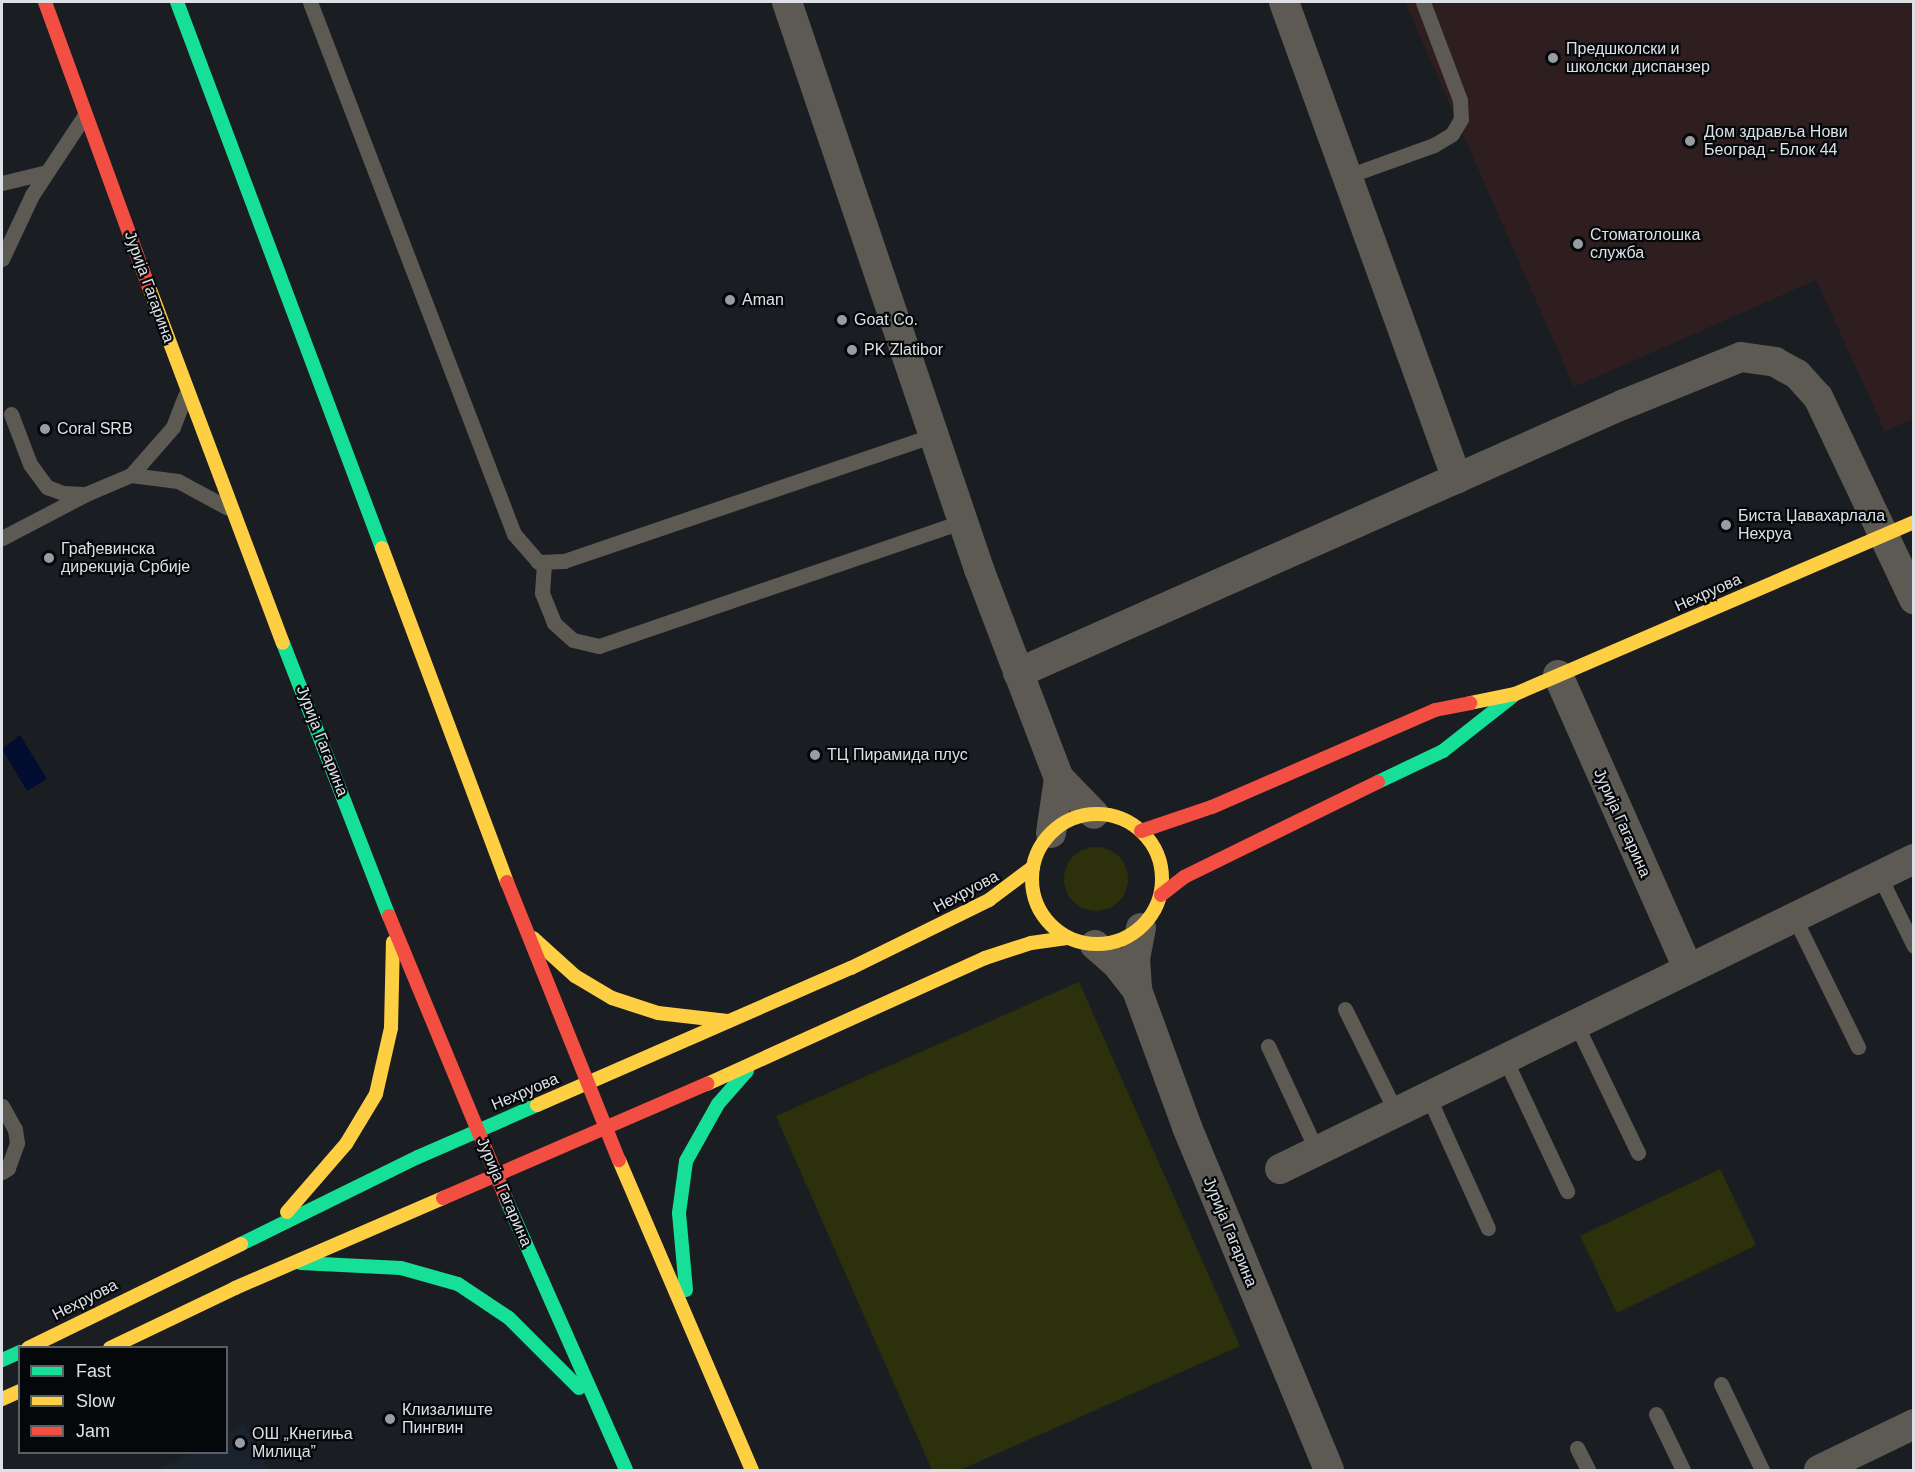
<!DOCTYPE html>
<html>
<head>
<meta charset="utf-8">
<style>
  body { margin:0 }
  #map { position:relative; width:1915px; height:1472px; overflow:hidden; background:#1a1e22; font-family:Helvetica,sans-serif }
  div>[style] { position:absolute }
  .built>* { inset:0; background:#19232d }
  .medical>* { inset:0; background:#2e1e20 }
  .green>* { inset:0; background:#2c310c }
  .round { border-radius:50% }
  .water>* { inset:0; background:#020c31 }
  .lane>* { height:15px; margin:-7.5px; padding:0 7.5px; transform-origin:7.5px; border-radius:7.5px; background:#5d5a53 }
  .street>* { height:30px; margin:-15px; padding:0 15px; transform-origin:15px; border-radius:15px; background:#5d5a53 }
  .fast>* { height:14px; margin:-7px; padding:0 7px; transform-origin:7px; border-radius:7px; background:#16e098 }
  .slow>* { height:14px; margin:-7px; padding:0 7px; transform-origin:7px; border-radius:7px; background:#ffcf43 }
  .slow>.ring { margin:-7px; padding:0; box-sizing:content-box; background:none; border:14px solid #ffcf43; border-radius:50% }
  .jam>* { height:14px; margin:-7px; padding:0 7px; transform-origin:7px; border-radius:7px; background:#f24e42 }
  .dots>* { width:16px; height:16px; translate:-50% -50%; box-sizing:border-box; border:3px solid #05080b; border-radius:50% }
  span { translate:-50% -50%; white-space:nowrap; text-align:center; line-height:1.15; -webkit-text-stroke:4.5px #05080b; paint-order:stroke }
  .poi-label { font-size:16px; color:#dde1e6 }
  .left { translate:0 -50%; text-align:left }
  .street-label { font-size:16px; color:#dde1e6 }
  .frame { position:absolute; inset:0; border:3px solid #dde1e6; pointer-events:none }
  .legend { position:absolute; left:18px; top:1346px; width:210px; height:108px; box-sizing:border-box; background:#05080b; border:2px solid #5b5f63; margin:0; padding:8px 10px; list-style:none; font-size:18px; color:#dde1e6 }
  .legend li { display:flex; align-items:center; gap:12px; height:30px }
  .legend b { width:30px; border:2px solid #5b5f63 }
</style>
</head>
<body>
<div id="map">
  <div class="built">
    <i style="clip-path:polygon(244px 1424px,269px 1470px,157px 1470px,191px 1453px,226px 1452px,227px 1433px)"></i>
  </div>
  <div class="medical">
    <i style="clip-path:polygon(1405px 2px,1913px 2px,1913px 419px,1885px 431px,1816px 280px,1574px 387px)"></i>
  </div>
  <div class="green">
    <i class="round" style="left:1064px;top:847px;width:64px;height:64px"></i>
    <i style="clip-path:polygon(1079px 982px,1240px 1346px,960px 1470px,932px 1470px,776px 1116px)"></i>
    <i style="clip-path:polygon(1720px 1169px,1756px 1245px,1617px 1313px,1580px 1236px)"></i>
  </div>
  <div class="water">
    <i style="clip-path:polygon(20px 735px,47px 779px,27px 791px,2px 749px)"></i>
  </div>
  <div class="lane">
    <i style="left:310px;top:2px;width:570px;rotate:69.02deg"></i>
    <i style="left:514px;top:534px;width:37px;rotate:49deg"></i>
    <i style="left:538px;top:562px;width:26px;rotate:-2deg"></i>
    <i style="left:564px;top:561px;width:389px;rotate:-18.8deg"></i>
    <i style="left:1348px;top:176px;width:91px;rotate:-19.8deg"></i>
    <i style="left:1434px;top:145px;width:21px;rotate:-31deg"></i>
    <i style="left:1452px;top:134px;width:17px;rotate:-59deg"></i>
    <i style="left:1461px;top:119px;width:19px;rotate:-93deg"></i>
    <i style="left:1460px;top:100px;width:105px;rotate:-110.7deg"></i>
    <i style="left:2px;top:183px;width:46px;rotate:-13.7deg"></i>
    <i style="left:2px;top:259px;width:71px;rotate:-64.9deg"></i>
    <i style="left:32px;top:195px;width:96px;rotate:-56.5deg"></i>
    <i style="left:11px;top:414px;width:53px;rotate:69.2deg"></i>
    <i style="left:30px;top:464px;width:29px;rotate:54deg"></i>
    <i style="left:47px;top:487px;width:17px;rotate:21deg"></i>
    <i style="left:63px;top:493px;width:21px;rotate:3deg"></i>
    <i style="left:131px;top:475px;width:64px;rotate:-48.8deg"></i>
    <i style="left:173px;top:427px;width:33px;rotate:-69deg"></i>
    <i style="left:2px;top:538px;width:95px;rotate:-27.6deg"></i>
    <i style="left:86px;top:494px;width:49px;rotate:-22.9deg"></i>
    <i style="left:131px;top:475px;width:47px;rotate:7.3deg"></i>
    <i style="left:178px;top:481px;width:55px;rotate:28.4deg"></i>
    <i style="left:544px;top:564px;width:29px;rotate:94deg"></i>
    <i style="left:542px;top:593px;width:32px;rotate:68deg"></i>
    <i style="left:554px;top:623px;width:25px;rotate:42deg"></i>
    <i style="left:573px;top:640px;width:27px;rotate:13deg"></i>
    <i style="left:599px;top:646px;width:383px;rotate:-18.9deg"></i>
    <i style="left:1879px;top:875px;width:79px;rotate:63.8deg"></i>
    <i style="left:1794px;top:917px;width:145px;rotate:63.8deg"></i>
    <i style="left:1345px;top:1009px;width:115px;rotate:63.7deg"></i>
    <i style="left:1576px;top:1024px;width:143px;rotate:64.3deg"></i>
    <i style="left:1268px;top:1046px;width:116px;rotate:65deg"></i>
    <i style="left:1505px;top:1059px;width:146px;rotate:64.8deg"></i>
    <i style="left:1428px;top:1096px;width:145px;rotate:65.6deg"></i>
    <i style="left:2px;top:1106px;width:26px;rotate:61deg"></i>
    <i style="left:15px;top:1129px;width:14px;rotate:82deg"></i>
    <i style="left:17px;top:1143px;width:27px;rotate:110deg"></i>
    <i style="left:8px;top:1168px;width:7px;rotate:146deg"></i>
    <i style="left:1721px;top:1384px;width:95px;rotate:64.5deg"></i>
    <i style="left:1656px;top:1414px;width:62px;rotate:64.3deg"></i>
    <i style="left:1577px;top:1448px;width:25px;rotate:63deg"></i>
  </div>
  <div class="street">
    <i style="left:787px;top:2px;width:599px;rotate:71.29deg"></i>
    <i style="left:979px;top:569px;width:224px;rotate:69.1deg"></i>
    <i style="left:1059px;top:778px;width:50px;rotate:45.8deg"></i>
    <i style="left:1284px;top:2px;width:507px;rotate:70.07deg"></i>
    <i style="left:1018px;top:673px;width:661px;rotate:-23.93deg"></i>
    <i style="left:1622px;top:405px;width:128px;rotate:-22deg"></i>
    <i style="left:1741px;top:357px;width:34px;rotate:8deg"></i>
    <i style="left:1775px;top:362px;width:25px;rotate:29deg"></i>
    <i style="left:1797px;top:374px;width:31px;rotate:48deg"></i>
    <i style="left:1818px;top:397px;width:224px;rotate:64.6deg"></i>
    <i style="left:1558px;top:675px;width:321px;rotate:66.1deg"></i>
    <i style="left:1051px;top:833px;width:56px;rotate:-81.7deg"></i>
    <i style="left:1141px;top:928px;width:32px;rotate:101deg"></i>
    <i style="left:1135px;top:959px;width:31px;rotate:86deg"></i>
    <i style="left:1137px;top:990px;width:146px;rotate:69.9deg"></i>
    <i style="left:1187px;top:1127px;width:371px;rotate:67.5deg"></i>
    <i style="left:1095px;top:945px;width:28px;rotate:41deg"></i>
    <i style="left:1116px;top:963px;width:34px;rotate:52deg"></i>
    <i style="left:1280px;top:1169px;width:706px;rotate:-26.06deg"></i>
    <i style="left:1819px;top:1470px;width:106px;rotate:-25.8deg"></i>
  </div>
  <div class="fast">
    <i style="left:177px;top:2px;width:583px;rotate:69.42deg"></i>
    <i style="left:283px;top:643px;width:293px;rotate:68.8deg"></i>
    <i style="left:1378px;top:782px;width:72px;rotate:-25.5deg"></i>
    <i style="left:1443px;top:751px;width:89px;rotate:-38.2deg"></i>
    <i style="left:506px;top:1199px;width:296px;rotate:66.1deg"></i>
    <i style="left:241px;top:1244px;width:197px;rotate:-26.2deg"></i>
    <i style="left:418px;top:1157px;width:130px;rotate:-23.6deg"></i>
    <i style="left:301px;top:1263px;width:100px;rotate:2.9deg"></i>
    <i style="left:401px;top:1268px;width:59px;rotate:15.7deg"></i>
    <i style="left:458px;top:1284px;width:61px;rotate:33.7deg"></i>
    <i style="left:509px;top:1318px;width:99px;rotate:45deg"></i>
    <i style="left:686px;top:1290px;width:77px;rotate:-95.2deg"></i>
    <i style="left:679px;top:1213px;width:52px;rotate:-82.3deg"></i>
    <i style="left:686px;top:1161px;width:65px;rotate:-60.7deg"></i>
    <i style="left:718px;top:1104px;width:44px;rotate:-48.7deg"></i>
    <i style="left:2px;top:1360px;width:20px;rotate:-24deg"></i>
  </div>
  <div class="slow">
    <i style="left:149px;top:287px;width:380px;rotate:69.4deg"></i>
    <i style="left:382px;top:548px;width:357px;rotate:69.5deg"></i>
    <i style="left:1470px;top:703px;width:46px;rotate:-11.3deg"></i>
    <i style="left:1515px;top:694px;width:434px;rotate:-23.3deg"></i>
    <i class="ring" style="left:1032px;top:814px;width:116px;height:116px"></i>
    <i style="left:533px;top:938px;width:57px;rotate:42.1deg"></i>
    <i style="left:575px;top:976px;width:43px;rotate:30.7deg"></i>
    <i style="left:612px;top:998px;width:48px;rotate:18.1deg"></i>
    <i style="left:658px;top:1013px;width:70px;rotate:6.5deg"></i>
    <i style="left:707px;top:1084px;width:305px;rotate:-24.4deg"></i>
    <i style="left:985px;top:958px;width:48px;rotate:-18.1deg"></i>
    <i style="left:1031px;top:943px;width:36px;rotate:-8deg"></i>
    <i style="left:537px;top:1105px;width:343px;rotate:-23.6deg"></i>
    <i style="left:851px;top:968px;width:154px;rotate:-26.2deg"></i>
    <i style="left:989px;top:900px;width:55px;rotate:-36.9deg"></i>
    <i style="left:619px;top:1160px;width:337px;rotate:66.8deg"></i>
    <i style="left:287px;top:1212px;width:90px;rotate:-49.1deg"></i>
    <i style="left:346px;top:1144px;width:58px;rotate:-59deg"></i>
    <i style="left:376px;top:1094px;width:68px;rotate:-77.2deg"></i>
    <i style="left:391px;top:1028px;width:86px;rotate:-88.7deg"></i>
    <i style="left:28px;top:1348px;width:237px;rotate:-26deg"></i>
    <i style="left:110px;top:1348px;width:139px;rotate:-25.6deg"></i>
    <i style="left:235px;top:1288px;width:227px;rotate:-23.4deg"></i>
    <i style="left:2px;top:1399px;width:20px;rotate:-24deg"></i>
  </div>
  <div class="jam">
    <i style="left:45px;top:2px;width:303px;rotate:70deg"></i>
    <i style="left:1141px;top:831px;width:75px;rotate:-18.7deg"></i>
    <i style="left:1212px;top:807px;width:243px;rotate:-23.5deg"></i>
    <i style="left:1435px;top:710px;width:36px;rotate:-11deg"></i>
    <i style="left:507px;top:882px;width:300px;rotate:68.1deg"></i>
    <i style="left:1161px;top:895px;width:29px;rotate:-38deg"></i>
    <i style="left:1184px;top:877px;width:216px;rotate:-26.1deg"></i>
    <i style="left:389px;top:916px;width:306px;rotate:67.5deg"></i>
    <i style="left:443px;top:1198px;width:288px;rotate:-23.4deg"></i>
  </div>
  <div class="dots">
    <i style="left:1553px;top:58px;background:#999da1"></i>
    <i style="left:1690px;top:141px;background:#999da1"></i>
    <i style="left:1578px;top:244px;background:#999da1"></i>
    <i style="left:730px;top:300px;background:#999da1"></i>
    <i style="left:842px;top:320px;background:#999da1"></i>
    <i style="left:852px;top:350px;background:#999da1"></i>
    <i style="left:45px;top:429px;background:#999da1"></i>
    <i style="left:1726px;top:525px;background:#999da1"></i>
    <i style="left:49px;top:558px;background:#999da1"></i>
    <i style="left:815px;top:755px;background:#999da1"></i>
    <i style="left:390px;top:1419px;background:#999da1"></i>
    <i style="left:240px;top:1443px;background:#999da1"></i>
  </div>
  <div class="poi-label">
    <span class="left" style="left:1566px;top:58px">Предшколски и<br>школски диспанзер</span>
    <span class="left" style="left:1704px;top:141px">Дом здравља Нови<br>Београд - Блок 44</span>
    <span class="left" style="left:1590px;top:244px">Стоматолошка<br>служба</span>
    <span class="left" style="left:742px;top:300px">Aman</span>
    <span class="left" style="left:854px;top:320px">Goat Co.</span>
    <span class="left" style="left:864px;top:350px">PK Zlatibor</span>
    <span class="left" style="left:57px;top:429px">Coral SRB</span>
    <span class="left" style="left:1738px;top:525px">Биста Џавахарлала<br>Нехруа</span>
    <span class="left" style="left:61px;top:558px">Грађевинска<br>дирекција Србије</span>
    <span class="left" style="left:827px;top:755px">ТЦ Пирамида плус</span>
    <span class="left" style="left:402px;top:1419px">Клизалиште<br>Пингвин</span>
    <span class="left" style="left:252px;top:1443px">ОШ „Кнегиња<br>Милица”</span>
  </div>
  <div class="street-label">
    <span style="left:149px;top:287px;rotate:70deg">Јурија Гагарина</span>
    <span style="left:1708px;top:593px;rotate:-24deg">Нехруова</span>
    <span style="left:322px;top:741px;rotate:69deg">Јурија Гагарина</span>
    <span style="left:1622px;top:823px;rotate:66deg">Јурија Гагарина</span>
    <span style="left:966px;top:892px;rotate:-28deg">Нехруова</span>
    <span style="left:525px;top:1092px;rotate:-23deg">Нехруова</span>
    <span style="left:504px;top:1192px;rotate:67deg">Јурија Гагарина</span>
    <span style="left:1230px;top:1232px;rotate:68deg">Јурија Гагарина</span>
    <span style="left:85px;top:1300px;rotate:-27deg">Нехруова</span>
  </div>
  <div class="frame"></div>
  <ul class="legend">
  <li><b style="height:8px;background:#16e098"></b>Fast</li>
  <li><b style="height:8px;background:#ffcf43"></b>Slow</li>
  <li><b style="height:8px;background:#f24e42"></b>Jam</li>
  </ul>
</div>
</body>
</html>
